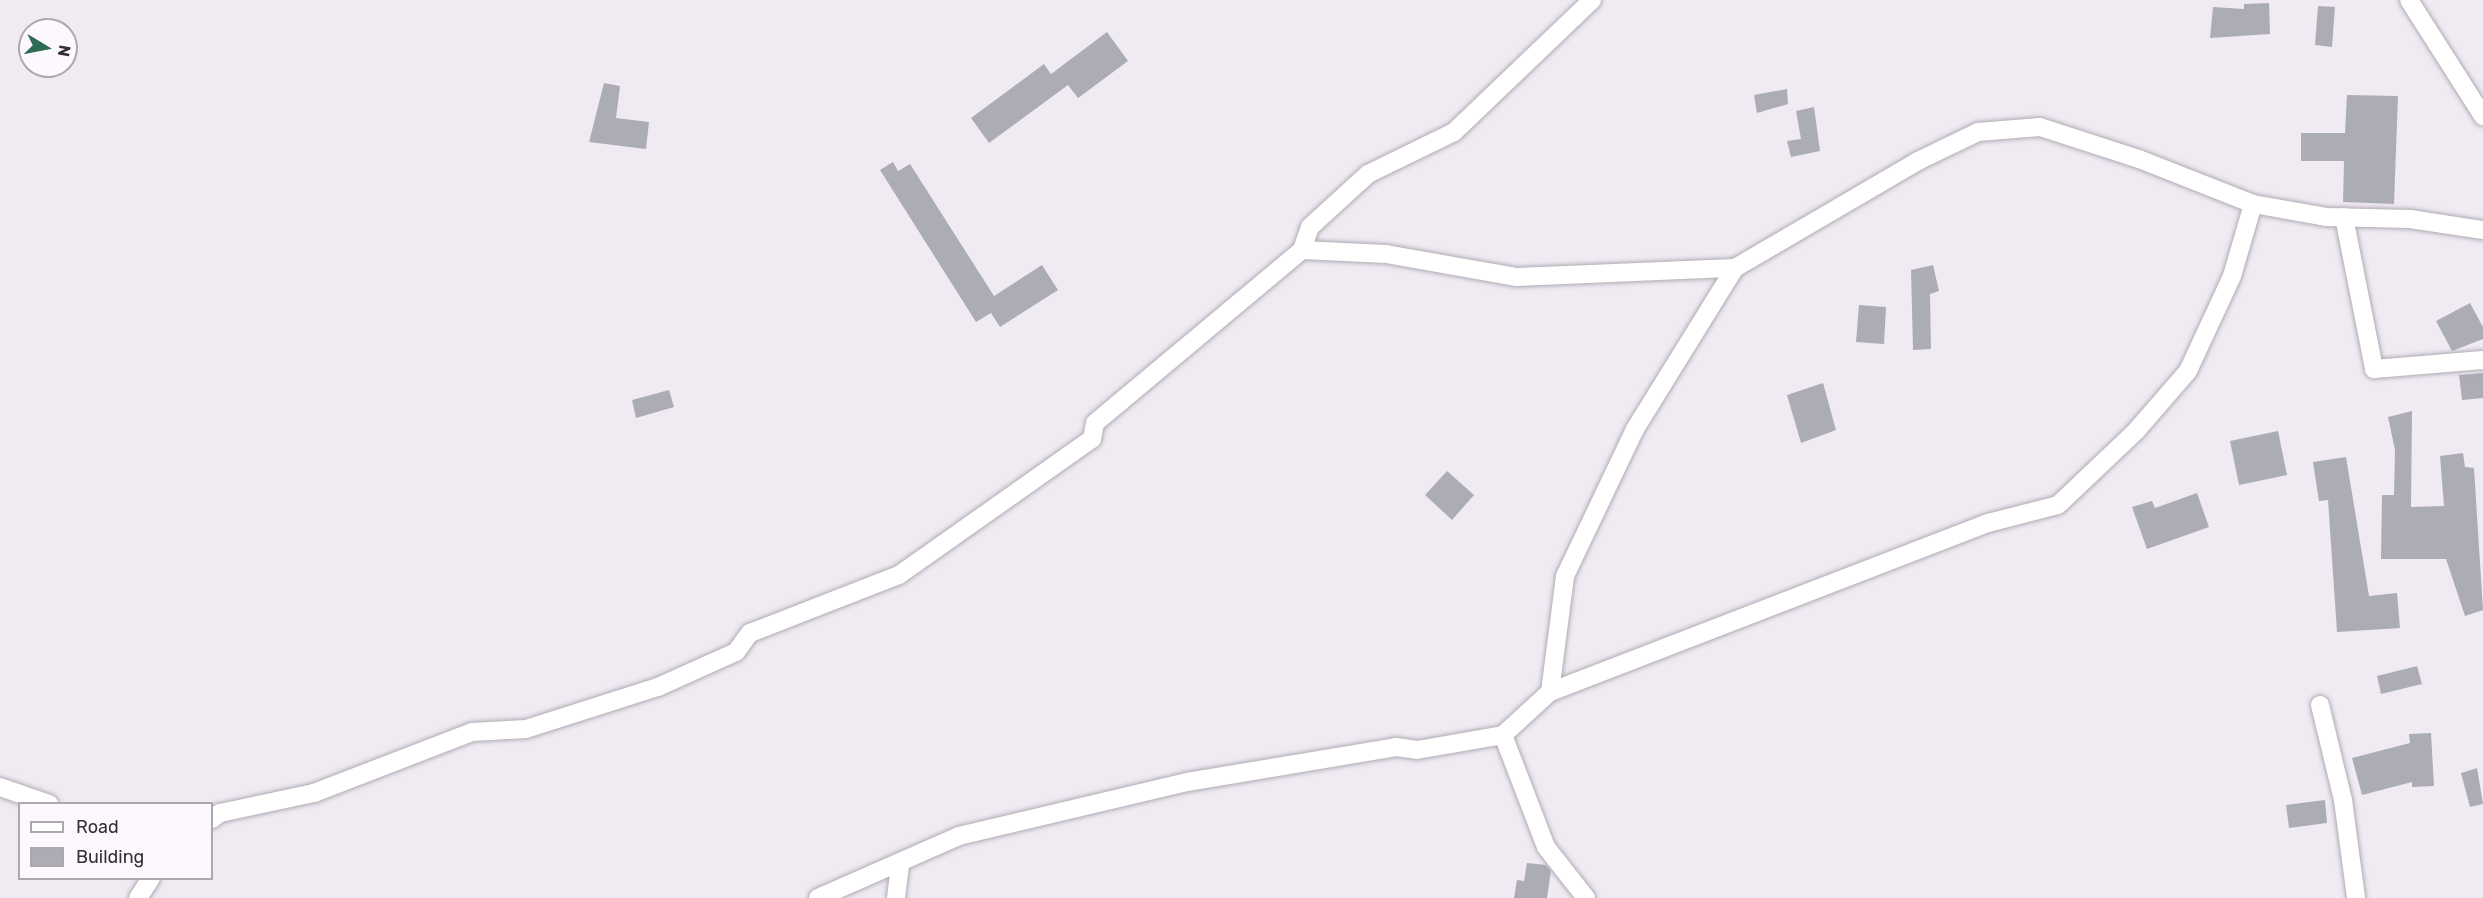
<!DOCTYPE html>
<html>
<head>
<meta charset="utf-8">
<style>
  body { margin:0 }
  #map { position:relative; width:2483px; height:898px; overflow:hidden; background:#f0eaf3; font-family:Rubik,sans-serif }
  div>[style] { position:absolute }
  .building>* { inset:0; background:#acacb5 }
  .roads { filter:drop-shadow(0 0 2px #b0abb3) drop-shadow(0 0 2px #b0abb3) }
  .street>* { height:18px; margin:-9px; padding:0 9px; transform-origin:9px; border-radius:9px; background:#fff }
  span { translate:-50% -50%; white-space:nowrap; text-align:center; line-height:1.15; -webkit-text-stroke:6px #fdf8ff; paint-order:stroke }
  .legend { position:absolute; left:18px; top:802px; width:195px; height:78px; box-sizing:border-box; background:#fdf8ff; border:2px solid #aca8ad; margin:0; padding:8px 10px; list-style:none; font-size:18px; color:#323033 }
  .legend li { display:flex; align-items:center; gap:12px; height:30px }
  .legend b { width:30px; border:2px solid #aca8ad }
  .north { position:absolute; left:18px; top:18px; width:60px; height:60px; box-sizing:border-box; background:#fdf8ff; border:2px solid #aca8ad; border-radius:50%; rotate:100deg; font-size:16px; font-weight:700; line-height:24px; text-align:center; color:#323033 }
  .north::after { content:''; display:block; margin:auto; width:21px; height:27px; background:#2f6a53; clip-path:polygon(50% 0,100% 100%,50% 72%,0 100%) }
</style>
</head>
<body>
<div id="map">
  <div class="building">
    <i style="clip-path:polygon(2269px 3px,2270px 34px,2210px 38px,2213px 7px,2244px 9px,2244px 4px)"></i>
    <i style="clip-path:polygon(2318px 6px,2335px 7px,2332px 47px,2315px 45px)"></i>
    <i style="clip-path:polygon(1107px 32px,1128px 61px,1078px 98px,1068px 85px,989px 143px,971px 118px,1044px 64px,1051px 74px)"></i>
    <i style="clip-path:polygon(604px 83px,620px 86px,616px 118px,649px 122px,646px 149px,589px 142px)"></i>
    <i style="clip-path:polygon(1787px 89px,1788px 104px,1757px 113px,1754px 95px)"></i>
    <i style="clip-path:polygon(2347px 95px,2398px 96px,2394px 204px,2343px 202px,2344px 161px,2301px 161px,2301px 133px,2345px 133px)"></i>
    <i style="clip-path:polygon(1814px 107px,1820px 151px,1791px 157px,1787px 141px,1801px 139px,1796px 111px)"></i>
    <i style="clip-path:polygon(893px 162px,898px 171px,910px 164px,994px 296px,1042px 265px,1058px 290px,1000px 327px,991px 313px,976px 322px,880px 170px)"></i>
    <i style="clip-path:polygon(1933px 265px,1939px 291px,1930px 294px,1931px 349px,1913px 350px,1911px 270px)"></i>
    <i style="clip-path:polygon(2470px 303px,2483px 327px,2483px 339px,2452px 351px,2436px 321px)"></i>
    <i style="clip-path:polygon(1859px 305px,1886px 307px,1884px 344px,1856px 342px)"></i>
    <i style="clip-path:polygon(2483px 373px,2483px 398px,2462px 400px,2459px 375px)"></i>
    <i style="clip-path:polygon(1823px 383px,1836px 430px,1801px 443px,1787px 395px)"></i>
    <i style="clip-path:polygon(669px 390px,674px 407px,636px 418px,632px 400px)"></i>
    <i style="clip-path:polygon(2412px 411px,2411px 507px,2444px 506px,2440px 456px,2463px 453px,2465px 467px,2474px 468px,2483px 610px,2465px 616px,2446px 559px,2381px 559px,2382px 495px,2394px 495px,2395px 450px,2388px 417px)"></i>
    <i style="clip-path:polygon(2278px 431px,2287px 475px,2239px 485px,2230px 441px)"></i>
    <i style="clip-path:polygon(2346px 457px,2369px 596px,2397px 593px,2400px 628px,2337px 632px,2328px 500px,2319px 501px,2313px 462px)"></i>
    <i style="clip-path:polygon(1447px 471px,1474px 495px,1452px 520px,1425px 495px)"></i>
    <i style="clip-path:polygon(2197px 493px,2209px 527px,2147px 549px,2132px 507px,2152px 501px,2155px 508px)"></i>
    <i style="clip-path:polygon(2417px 666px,2422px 684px,2381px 694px,2377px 676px)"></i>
    <i style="clip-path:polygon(2431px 733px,2434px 786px,2412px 787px,2412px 782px,2362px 795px,2352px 758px,2410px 743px,2409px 734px)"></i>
    <i style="clip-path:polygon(2477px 768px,2483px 804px,2470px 807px,2461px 773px)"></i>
    <i style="clip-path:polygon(2325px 800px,2327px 823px,2289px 828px,2286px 805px)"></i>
    <i style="clip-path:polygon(1527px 863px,1546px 865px,1551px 871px,1547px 898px,1514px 898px,1517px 880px,1524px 881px)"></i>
  </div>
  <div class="roads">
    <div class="street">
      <i style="left:2409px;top:0;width:138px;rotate:57.5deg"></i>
      <i style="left:2344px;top:217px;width:155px;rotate:78.8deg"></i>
      <i style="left:2374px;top:369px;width:109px;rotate:-4.7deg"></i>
      <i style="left:1302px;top:250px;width:84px;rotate:2.7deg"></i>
      <i style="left:1386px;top:254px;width:133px;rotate:10deg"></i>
      <i style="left:1517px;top:277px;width:218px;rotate:-2.4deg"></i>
      <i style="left:1735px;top:268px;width:212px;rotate:-30.3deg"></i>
      <i style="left:1918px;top:161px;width:67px;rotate:-25.8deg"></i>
      <i style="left:1978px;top:132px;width:62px;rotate:-4.6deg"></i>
      <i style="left:2040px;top:127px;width:104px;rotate:17.9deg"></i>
      <i style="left:2139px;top:159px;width:123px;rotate:21.5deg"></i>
      <i style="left:2253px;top:204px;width:74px;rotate:10.1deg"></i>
      <i style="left:2326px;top:217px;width:84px;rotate:1.4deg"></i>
      <i style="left:2410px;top:219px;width:74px;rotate:8.6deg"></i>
      <i style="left:1550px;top:692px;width:117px;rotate:-82.6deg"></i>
      <i style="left:1565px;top:576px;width:163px;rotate:-64.5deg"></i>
      <i style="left:1635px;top:429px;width:190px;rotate:-58.2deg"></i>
      <i style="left:2320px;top:705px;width:98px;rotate:76.4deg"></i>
      <i style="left:2343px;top:800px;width:99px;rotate:82.4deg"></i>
      <i style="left:1503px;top:735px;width:120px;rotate:69deg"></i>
      <i style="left:1546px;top:847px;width:65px;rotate:51.9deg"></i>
      <i style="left:0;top:787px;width:52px;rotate:19.1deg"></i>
      <i style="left:212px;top:819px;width:10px;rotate:-37deg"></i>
      <i style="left:220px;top:813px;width:96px;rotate:-12deg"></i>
      <i style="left:314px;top:793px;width:169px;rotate:-21.1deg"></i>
      <i style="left:472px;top:732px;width:54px;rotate:-3.2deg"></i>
      <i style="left:526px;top:729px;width:139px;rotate:-17.7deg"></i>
      <i style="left:658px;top:687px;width:85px;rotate:-24.2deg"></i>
      <i style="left:736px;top:652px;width:24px;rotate:-54deg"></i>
      <i style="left:750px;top:633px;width:160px;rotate:-21.3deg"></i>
      <i style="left:899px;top:575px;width:236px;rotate:-35.2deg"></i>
      <i style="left:1092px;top:439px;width:16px;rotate:-79deg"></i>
      <i style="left:1095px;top:423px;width:270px;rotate:-39.9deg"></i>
      <i style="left:1302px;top:250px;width:24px;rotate:-71deg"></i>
      <i style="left:1310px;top:227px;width:79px;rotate:-42.4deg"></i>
      <i style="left:1368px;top:174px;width:96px;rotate:-26deg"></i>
      <i style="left:1454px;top:132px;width:191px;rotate:-43.7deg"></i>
      <i style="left:138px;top:898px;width:24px;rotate:-57deg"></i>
      <i style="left:818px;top:898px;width:154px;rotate:-23.7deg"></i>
      <i style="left:959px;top:836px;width:234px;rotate:-13.3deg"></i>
      <i style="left:1187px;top:782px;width:212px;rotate:-9.5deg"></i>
      <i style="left:1396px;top:747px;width:21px;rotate:8deg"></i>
      <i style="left:1417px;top:750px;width:87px;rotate:-9.9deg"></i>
      <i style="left:1503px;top:735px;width:64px;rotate:-42.5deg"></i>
      <i style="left:1550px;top:692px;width:469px;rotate:-21.1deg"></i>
      <i style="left:1988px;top:523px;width:72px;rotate:-14.4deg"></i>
      <i style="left:2058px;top:505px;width:108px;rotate:-43.5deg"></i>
      <i style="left:2136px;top:431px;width:79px;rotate:-49.1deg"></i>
      <i style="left:2188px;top:371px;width:105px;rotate:-65.1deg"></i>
      <i style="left:2232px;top:276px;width:75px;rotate:-73.7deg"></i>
      <i style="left:896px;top:898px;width:35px;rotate:-83deg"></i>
    </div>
  </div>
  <ul class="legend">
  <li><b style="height:8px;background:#fff"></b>Road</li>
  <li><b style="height:16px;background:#acacb5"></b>Building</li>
  </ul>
  <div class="north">N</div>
</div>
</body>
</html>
